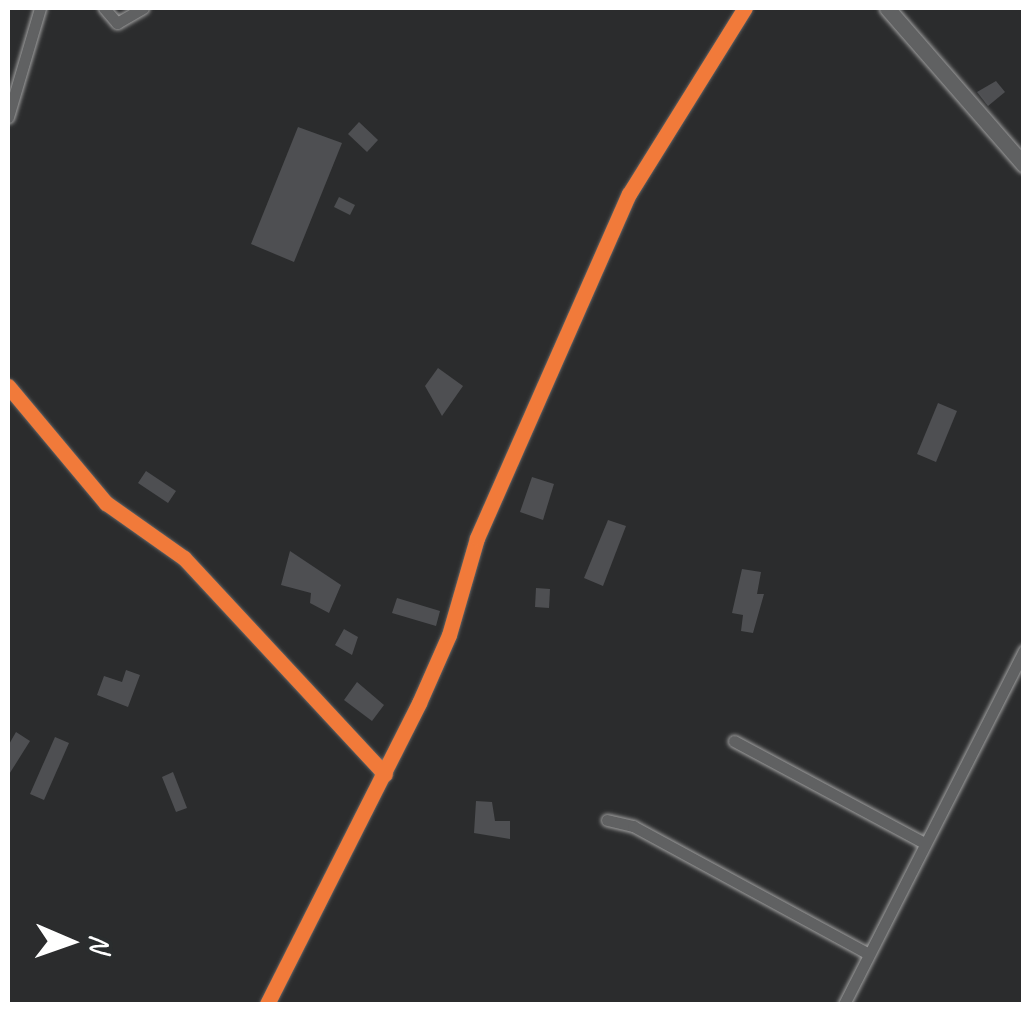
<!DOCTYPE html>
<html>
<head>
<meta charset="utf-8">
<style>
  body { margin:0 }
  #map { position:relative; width:1031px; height:1012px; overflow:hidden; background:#2b2c2d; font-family:Caveat,sans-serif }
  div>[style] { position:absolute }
  .building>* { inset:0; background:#4e4f52 }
  .roads { filter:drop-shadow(0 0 2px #a0a0a0) drop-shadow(0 0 2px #a0a0a0) }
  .street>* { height:11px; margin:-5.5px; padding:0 5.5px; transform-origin:5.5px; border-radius:5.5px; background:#606162 }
  .secondary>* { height:15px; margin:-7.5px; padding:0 7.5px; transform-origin:7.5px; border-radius:7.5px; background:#606162 }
  .cycleway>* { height:15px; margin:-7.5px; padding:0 7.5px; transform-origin:7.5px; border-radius:7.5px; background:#f17a3a }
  span { translate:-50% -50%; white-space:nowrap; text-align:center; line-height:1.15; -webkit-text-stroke:8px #2a2d2e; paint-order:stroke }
  .frame { position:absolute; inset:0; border:10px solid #fff; pointer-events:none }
  .north { position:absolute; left:20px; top:892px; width:100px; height:100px; -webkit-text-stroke:8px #2a2d2e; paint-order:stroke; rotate:92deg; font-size:28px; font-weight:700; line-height:40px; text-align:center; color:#fff }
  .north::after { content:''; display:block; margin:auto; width:35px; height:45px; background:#fff; clip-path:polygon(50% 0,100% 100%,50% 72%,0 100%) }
</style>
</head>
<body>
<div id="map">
  <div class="building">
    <i style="clip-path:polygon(996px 81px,1005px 92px,988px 106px,977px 92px)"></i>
    <i style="clip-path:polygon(359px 122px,378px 140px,367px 152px,348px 134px)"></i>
    <i style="clip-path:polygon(298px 127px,342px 143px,294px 262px,251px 244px)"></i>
    <i style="clip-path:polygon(339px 197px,355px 205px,350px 215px,334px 207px)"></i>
    <i style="clip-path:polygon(438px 368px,463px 386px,442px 416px,425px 386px)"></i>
    <i style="clip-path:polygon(938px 403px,957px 411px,936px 462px,917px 454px)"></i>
    <i style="clip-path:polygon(146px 471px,176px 491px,168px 503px,138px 483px)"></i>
    <i style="clip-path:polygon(532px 477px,554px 484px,543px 520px,520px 512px)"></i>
    <i style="clip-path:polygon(608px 520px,626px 526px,603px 586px,584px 578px)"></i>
    <i style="clip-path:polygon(290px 551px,341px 585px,329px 613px,310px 603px,311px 593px,281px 585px)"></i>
    <i style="clip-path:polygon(742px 569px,761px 572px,757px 594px,764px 594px,753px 633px,741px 631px,743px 615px,732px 613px)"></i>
    <i style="clip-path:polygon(536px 588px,550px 589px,549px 608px,535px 607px)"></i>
    <i style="clip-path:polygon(397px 598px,440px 611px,436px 626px,392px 613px)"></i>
    <i style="clip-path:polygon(344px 629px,358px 637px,352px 655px,335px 645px)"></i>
    <i style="clip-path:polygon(126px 670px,140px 675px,128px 707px,97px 695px,104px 676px,122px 682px)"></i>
    <i style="clip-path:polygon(357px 682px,384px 705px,372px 721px,344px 700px)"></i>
    <i style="clip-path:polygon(16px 732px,30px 741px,8px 776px,8px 746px)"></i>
    <i style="clip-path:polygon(55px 737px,69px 743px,44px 800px,30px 794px)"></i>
    <i style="clip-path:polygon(173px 772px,187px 808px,176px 812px,162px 777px)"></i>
    <i style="clip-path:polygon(476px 801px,492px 802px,495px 821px,510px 821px,510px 839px,474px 833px)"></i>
  </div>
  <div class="roads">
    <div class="street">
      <i style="left:104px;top:8px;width:20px;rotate:49deg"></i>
      <i style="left:117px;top:23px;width:30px;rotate:-30deg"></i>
      <i style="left:8px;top:117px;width:114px;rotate:-73.6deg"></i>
      <i style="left:8px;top:386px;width:153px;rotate:50.1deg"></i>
      <i style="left:106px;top:503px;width:95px;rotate:35.2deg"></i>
      <i style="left:184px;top:558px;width:295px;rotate:47.1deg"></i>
      <i style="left:734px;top:741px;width:216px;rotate:28.2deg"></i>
      <i style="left:607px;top:820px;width:27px;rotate:13deg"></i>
      <i style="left:633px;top:826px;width:268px;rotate:28.5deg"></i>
      <i style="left:267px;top:1004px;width:337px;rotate:-63.2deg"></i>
      <i style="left:419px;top:703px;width:74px;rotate:-66.2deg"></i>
      <i style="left:449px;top:635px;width:101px;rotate:-73.9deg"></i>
      <i style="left:477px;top:538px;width:376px;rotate:-66.2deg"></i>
      <i style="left:629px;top:194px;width:219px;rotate:-58.1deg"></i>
      <i style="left:844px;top:1004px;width:397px;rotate:-63deg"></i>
    </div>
    <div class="secondary">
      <i style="left:887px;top:8px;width:208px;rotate:48.9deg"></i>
    </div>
  </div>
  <div class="cycleway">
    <i style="left:8px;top:386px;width:153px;rotate:50.1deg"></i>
    <i style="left:106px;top:503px;width:95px;rotate:35.2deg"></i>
    <i style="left:184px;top:558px;width:295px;rotate:47.1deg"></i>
    <i style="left:267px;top:1004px;width:337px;rotate:-63.2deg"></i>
    <i style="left:419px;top:703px;width:74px;rotate:-66.2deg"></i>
    <i style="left:449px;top:635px;width:101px;rotate:-73.9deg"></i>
    <i style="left:477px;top:538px;width:376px;rotate:-66.2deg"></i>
    <i style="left:629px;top:194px;width:219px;rotate:-58.1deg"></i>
  </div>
  <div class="frame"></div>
  <div class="north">N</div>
</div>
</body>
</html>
